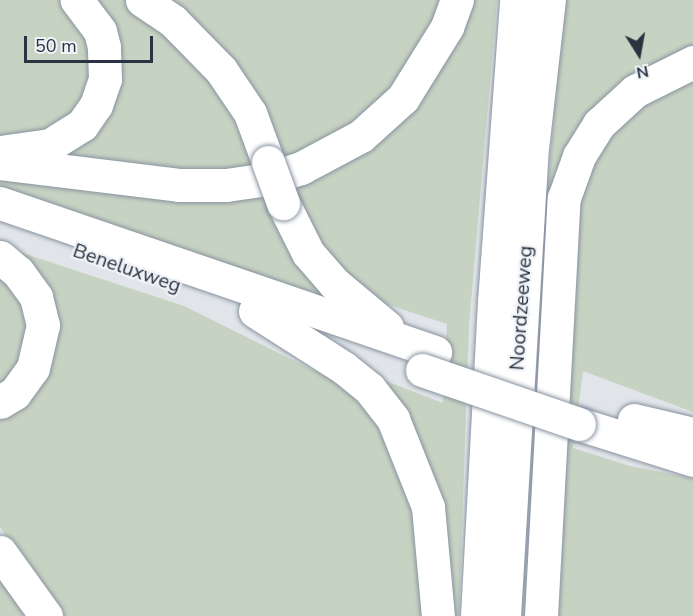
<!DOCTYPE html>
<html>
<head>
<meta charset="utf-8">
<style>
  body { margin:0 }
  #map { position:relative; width:693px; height:616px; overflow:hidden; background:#e1e5e9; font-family:"Nunito Sans",sans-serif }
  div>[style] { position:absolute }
  .green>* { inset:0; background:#c7d3c2 }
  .roads { filter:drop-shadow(0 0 2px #8893a0) drop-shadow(0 0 2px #8893a0) }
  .highway>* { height:33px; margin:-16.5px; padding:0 16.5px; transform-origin:16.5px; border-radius:16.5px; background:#fff }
  .bridges { filter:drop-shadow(0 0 2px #8893a0) drop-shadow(0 0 2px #8893a0) }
  .highway-bridge>* { height:33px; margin:-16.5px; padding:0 16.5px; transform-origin:16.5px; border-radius:16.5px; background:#fff }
  span { translate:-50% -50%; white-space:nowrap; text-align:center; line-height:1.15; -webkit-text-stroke:4.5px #f0f3f7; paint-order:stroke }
  .street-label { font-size:20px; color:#293341 }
  .north { position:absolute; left:609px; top:24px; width:60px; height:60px; -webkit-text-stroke:4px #f0f3f7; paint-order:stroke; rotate:169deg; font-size:16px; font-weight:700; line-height:24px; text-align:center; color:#293341 }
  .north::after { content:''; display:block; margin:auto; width:21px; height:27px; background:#293341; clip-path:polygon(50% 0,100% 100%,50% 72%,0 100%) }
  .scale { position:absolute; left:24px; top:36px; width:129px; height:27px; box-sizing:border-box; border:3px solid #293341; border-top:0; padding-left:8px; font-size:18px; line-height:21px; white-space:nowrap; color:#293341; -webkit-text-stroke:4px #f0f3f7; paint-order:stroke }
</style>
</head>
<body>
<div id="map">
  <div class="green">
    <i style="clip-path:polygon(0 0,65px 0,89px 26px,97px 79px,54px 136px,0 143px)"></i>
    <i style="clip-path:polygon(85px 0,127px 0,202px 57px,259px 166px,222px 175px,31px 157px,101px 115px)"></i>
    <i style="clip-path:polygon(160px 0,445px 0,426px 47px,360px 123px,284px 158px)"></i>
    <i style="clip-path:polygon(467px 0,497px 0,469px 326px,459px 616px,446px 616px,373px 376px,443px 403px,447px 324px,386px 304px,347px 278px,319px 239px,294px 186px,332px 170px,372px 142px)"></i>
    <i style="clip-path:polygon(564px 0,693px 0,693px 53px,553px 192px,543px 240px)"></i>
    <i style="clip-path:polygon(693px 75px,693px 412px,583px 371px,573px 448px,630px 466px,693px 478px,693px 616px,551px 616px,572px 208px,596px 150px,654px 92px)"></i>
    <i style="clip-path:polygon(0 173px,270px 194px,350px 310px,0 188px)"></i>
    <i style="clip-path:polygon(1px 246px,184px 306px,341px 384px,386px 427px,418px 509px,424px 616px,62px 616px,0 527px,0 413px,45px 360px)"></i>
    <i style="clip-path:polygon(0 270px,22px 301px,29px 333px,21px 365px,0 385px)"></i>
    <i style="clip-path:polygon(0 570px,32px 616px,0 616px)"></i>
  </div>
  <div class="roads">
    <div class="highway">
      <i style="left:142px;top:0;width:37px;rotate:34deg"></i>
      <i style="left:173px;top:21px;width:69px;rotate:45.6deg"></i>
      <i style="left:221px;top:70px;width:52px;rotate:56deg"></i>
      <i style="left:250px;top:113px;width:52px;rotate:69.8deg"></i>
      <i style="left:0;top:152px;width:50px;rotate:-8deg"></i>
      <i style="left:50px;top:145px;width:38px;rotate:-32deg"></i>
      <i style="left:82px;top:125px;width:24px;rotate:-55deg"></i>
      <i style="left:96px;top:105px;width:28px;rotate:-71deg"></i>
      <i style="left:105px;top:79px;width:32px;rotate:-92deg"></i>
      <i style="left:104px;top:47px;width:16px;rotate:-104deg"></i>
      <i style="left:100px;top:31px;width:39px;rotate:-127deg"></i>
      <i style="left:0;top:163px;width:180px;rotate:7deg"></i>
      <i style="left:179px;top:185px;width:47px"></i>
      <i style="left:226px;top:185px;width:41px;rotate:-8.3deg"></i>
      <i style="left:267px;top:179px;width:36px;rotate:-18deg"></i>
      <i style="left:301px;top:168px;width:68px;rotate:-28.1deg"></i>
      <i style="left:361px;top:136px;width:57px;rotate:-42.1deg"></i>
      <i style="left:403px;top:98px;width:84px;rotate:-58.2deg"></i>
      <i style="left:447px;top:27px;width:29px;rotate:-70deg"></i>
      <i style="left:0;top:203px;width:460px;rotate:18.9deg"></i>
      <i style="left:283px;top:203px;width:56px;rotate:63.4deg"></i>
      <i style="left:308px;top:253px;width:40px;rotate:49deg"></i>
      <i style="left:334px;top:283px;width:69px;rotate:39.7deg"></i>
      <i style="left:0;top:257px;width:23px;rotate:40deg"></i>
      <i style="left:18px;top:272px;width:31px;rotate:54deg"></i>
      <i style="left:36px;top:297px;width:29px;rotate:76deg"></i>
      <i style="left:43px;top:325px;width:44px;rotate:103.1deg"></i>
      <i style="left:33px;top:368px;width:31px;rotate:126deg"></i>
      <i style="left:15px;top:393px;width:17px;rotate:149deg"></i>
      <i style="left:255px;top:311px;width:106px;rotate:32.6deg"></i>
      <i style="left:344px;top:368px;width:32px;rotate:39deg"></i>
      <i style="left:369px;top:388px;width:39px;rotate:52deg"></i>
      <i style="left:393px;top:419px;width:95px;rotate:68.3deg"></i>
      <i style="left:428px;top:507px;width:109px;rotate:84.8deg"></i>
      <i style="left:634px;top:420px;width:61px;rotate:13.3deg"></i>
      <i style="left:579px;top:424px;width:120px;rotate:17.5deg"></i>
      <i style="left:0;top:552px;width:79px;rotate:54.3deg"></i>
      <i style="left:477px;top:616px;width:314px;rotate:-86.9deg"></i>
      <i style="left:494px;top:302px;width:303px;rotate:-85.8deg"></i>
      <i style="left:504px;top:616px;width:460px;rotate:-86.6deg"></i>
      <i style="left:531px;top:157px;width:158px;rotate:-83.5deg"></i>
      <i style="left:541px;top:616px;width:419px;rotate:-86.9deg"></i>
      <i style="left:564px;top:198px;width:45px;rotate:-70.3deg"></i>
      <i style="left:579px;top:156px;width:38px;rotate:-58deg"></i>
      <i style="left:599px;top:124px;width:49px;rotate:-42.5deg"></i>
      <i style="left:635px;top:91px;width:65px;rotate:-26.6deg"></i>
    </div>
  </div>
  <div class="bridges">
    <div class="highway-bridge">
      <i style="left:268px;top:162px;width:44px;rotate:69.9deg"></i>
      <i style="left:422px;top:370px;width:166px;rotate:19deg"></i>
    </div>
  </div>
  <div class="street-label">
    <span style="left:127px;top:268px;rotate:19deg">Beneluxweg</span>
    <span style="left:521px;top:308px;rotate:-86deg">Noordzeeweg</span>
  </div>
  <div class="north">N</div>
  <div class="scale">50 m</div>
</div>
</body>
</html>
